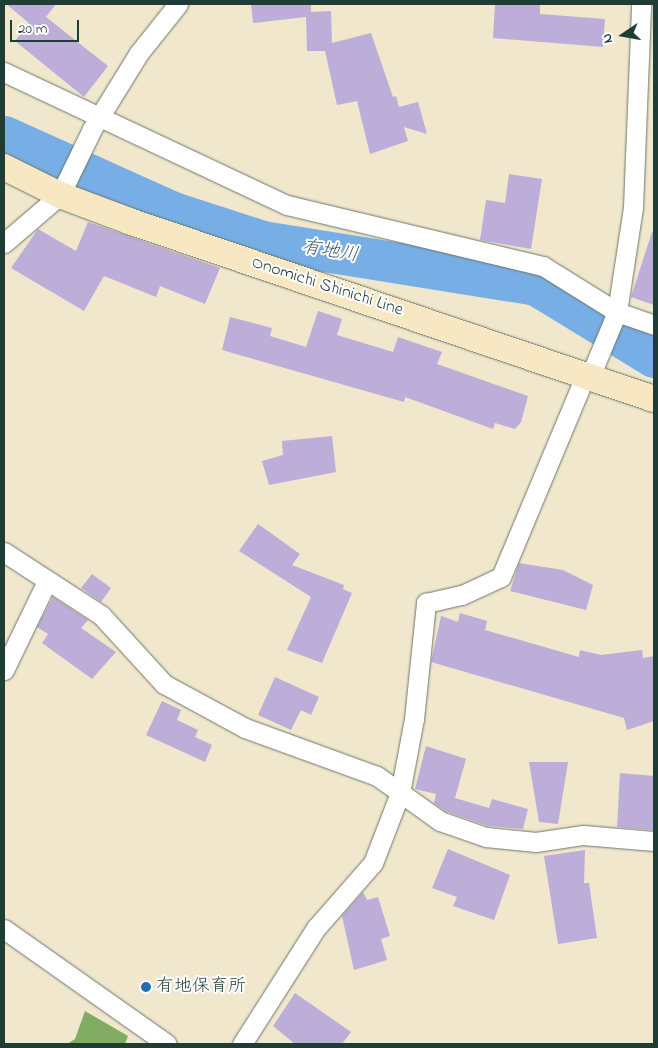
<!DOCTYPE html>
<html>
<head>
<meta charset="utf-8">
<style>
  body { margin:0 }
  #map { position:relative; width:658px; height:1048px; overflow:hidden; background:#f1e7cd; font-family:"Indie Flower","Klee One",sans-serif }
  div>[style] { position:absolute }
  .forest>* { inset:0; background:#82ac63 }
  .river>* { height:41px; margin:-20.5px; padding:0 20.5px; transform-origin:20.5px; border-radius:20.5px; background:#78aee6 }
  .building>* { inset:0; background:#bcaed8 }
  .roads { filter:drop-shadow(0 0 1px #68786a) drop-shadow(0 0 1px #68786a) }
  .street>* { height:19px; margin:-9.5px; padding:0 9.5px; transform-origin:9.5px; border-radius:9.5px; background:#fff }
  .secondary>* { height:26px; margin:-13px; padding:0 13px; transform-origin:13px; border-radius:13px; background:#f7e8c3 }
  .dots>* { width:14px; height:14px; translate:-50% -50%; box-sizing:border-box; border:2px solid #fff; border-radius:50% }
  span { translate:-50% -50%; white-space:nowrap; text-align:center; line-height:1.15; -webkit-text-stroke:4px #fff; paint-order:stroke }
  .street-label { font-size:18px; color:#1f3d34 }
  .poi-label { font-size:18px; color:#1f3d34 }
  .left { translate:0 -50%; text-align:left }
  .water-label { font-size:19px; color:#3a5f69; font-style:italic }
  .frame { position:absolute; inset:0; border:5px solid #1f3d34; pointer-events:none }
  .north { position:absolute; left:598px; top:10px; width:50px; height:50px; -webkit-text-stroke:4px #fff; paint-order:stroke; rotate:258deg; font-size:14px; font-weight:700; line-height:20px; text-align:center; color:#1f3d34 }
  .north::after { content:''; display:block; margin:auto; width:18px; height:22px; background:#1f3d34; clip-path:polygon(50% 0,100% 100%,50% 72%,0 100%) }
  .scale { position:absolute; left:10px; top:20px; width:69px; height:22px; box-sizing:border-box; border:2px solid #1f3d34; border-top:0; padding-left:6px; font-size:15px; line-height:18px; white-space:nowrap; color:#1f3d34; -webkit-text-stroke:4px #fff; paint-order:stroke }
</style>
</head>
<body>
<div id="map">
  <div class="forest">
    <i style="clip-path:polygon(85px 1011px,128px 1036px,125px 1044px,67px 1044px,75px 1039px)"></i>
  </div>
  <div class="river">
    <i style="left:4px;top:136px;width:185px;rotate:24.2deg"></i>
    <i style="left:173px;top:212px;width:94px;rotate:18deg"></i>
    <i style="left:262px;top:241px;width:278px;rotate:9.1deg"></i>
    <i style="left:536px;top:285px;width:138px;rotate:31.4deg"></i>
  </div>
  <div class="building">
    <i style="clip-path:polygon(6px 4px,56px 4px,46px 17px,108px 66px,84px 97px,15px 41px,29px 23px)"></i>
    <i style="clip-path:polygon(251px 4px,311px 4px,311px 12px,331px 11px,332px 43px,371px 33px,393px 97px,396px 96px,399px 107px,418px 102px,427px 134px,404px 127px,408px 141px,370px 154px,357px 101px,337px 105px,325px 51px,307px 51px,306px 17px,253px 23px)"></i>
    <i style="clip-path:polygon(495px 4px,540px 4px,540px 14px,605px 19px,603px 47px,493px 38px)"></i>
    <i style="clip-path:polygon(509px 174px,542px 179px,531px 249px,480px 240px,486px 200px,505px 203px)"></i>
    <i style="clip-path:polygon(88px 222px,220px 268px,205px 304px,160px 286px,156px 297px,104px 276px,84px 311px,11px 268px,38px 229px,76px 251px)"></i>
    <i style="clip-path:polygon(652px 232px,654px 233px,654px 305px,631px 297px)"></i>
    <i style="clip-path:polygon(318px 311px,342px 319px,337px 335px,393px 352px,398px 337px,442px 352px,437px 364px,528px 396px,521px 422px,515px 429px,495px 423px,493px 429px,405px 397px,404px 402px,222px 350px,230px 317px,272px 328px,270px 336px,306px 347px)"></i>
    <i style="clip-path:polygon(332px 436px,336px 472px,269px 485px,262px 461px,283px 455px,282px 441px)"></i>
    <i style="clip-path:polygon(258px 524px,300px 554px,292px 565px,344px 585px,343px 589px,352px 593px,322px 663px,287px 650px,311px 597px,239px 551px)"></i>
    <i style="clip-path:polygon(519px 563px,563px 570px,593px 585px,586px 610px,510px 591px)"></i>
    <i style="clip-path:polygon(92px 574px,111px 588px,101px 602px,81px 588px)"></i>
    <i style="clip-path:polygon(53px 597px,88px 620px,81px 628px,116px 652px,92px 679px,42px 643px,48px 634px,37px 627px)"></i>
    <i style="clip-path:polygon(460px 613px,487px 621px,485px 630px,579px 657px,580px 650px,601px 655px,642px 650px,643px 658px,654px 656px,654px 721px,627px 730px,624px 718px,431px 662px,441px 616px,458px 622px)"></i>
    <i style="clip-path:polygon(275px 677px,319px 697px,311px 715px,301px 710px,291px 730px,258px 715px)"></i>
    <i style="clip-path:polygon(162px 701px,181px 710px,177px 720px,198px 730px,195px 737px,212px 745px,205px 762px,146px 735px)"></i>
    <i style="clip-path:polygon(426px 746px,466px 759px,455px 798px,489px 808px,492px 799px,528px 809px,523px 829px,488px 826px,445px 811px,434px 803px,436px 794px,415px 789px)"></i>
    <i style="clip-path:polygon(529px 762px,568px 762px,558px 824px,539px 822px)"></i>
    <i style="clip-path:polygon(620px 773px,654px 776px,654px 830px,617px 827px)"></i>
    <i style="clip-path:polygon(448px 849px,510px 875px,494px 920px,453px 906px,457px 897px,432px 888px)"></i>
    <i style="clip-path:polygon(585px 850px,584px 883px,589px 883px,597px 938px,558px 944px,544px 856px)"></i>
    <i style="clip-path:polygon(363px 892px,367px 900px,378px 897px,390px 936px,381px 939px,387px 960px,354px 970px,342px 916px)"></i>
    <i style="clip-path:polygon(295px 993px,351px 1032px,342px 1044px,295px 1044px,273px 1026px)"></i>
  </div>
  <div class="roads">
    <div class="street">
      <i style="left:4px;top:72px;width:313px;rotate:25.2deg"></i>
      <i style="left:287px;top:205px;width:263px;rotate:13.4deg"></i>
      <i style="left:543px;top:266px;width:87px;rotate:31.9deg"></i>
      <i style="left:617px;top:312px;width:39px;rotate:19deg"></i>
      <i style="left:4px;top:243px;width:74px;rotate:-40.6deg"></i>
      <i style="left:60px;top:195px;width:73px;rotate:-64.1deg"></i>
      <i style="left:92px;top:129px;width:89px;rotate:-58.3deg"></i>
      <i style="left:139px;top:53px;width:63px;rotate:-51.5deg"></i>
      <i style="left:4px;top:552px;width:116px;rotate:33deg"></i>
      <i style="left:101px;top:615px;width:93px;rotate:47.6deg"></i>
      <i style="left:164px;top:684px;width:92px;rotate:28.5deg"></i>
      <i style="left:245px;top:728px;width:140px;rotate:20deg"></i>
      <i style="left:377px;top:776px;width:77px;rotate:35.5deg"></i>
      <i style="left:440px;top:821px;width:49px;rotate:19.2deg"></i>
      <i style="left:486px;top:837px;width:50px;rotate:5.7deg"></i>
      <i style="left:536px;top:842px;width:48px;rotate:-8.5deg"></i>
      <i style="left:583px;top:835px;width:71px;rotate:4.8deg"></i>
      <i style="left:4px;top:670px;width:99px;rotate:-64.2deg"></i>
      <i style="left:4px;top:929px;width:199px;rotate:35.2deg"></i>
      <i style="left:242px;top:1044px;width:138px;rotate:-57.5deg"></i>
      <i style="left:316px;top:928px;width:86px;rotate:-48.8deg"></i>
      <i style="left:373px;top:863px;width:75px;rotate:-68.9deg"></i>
      <i style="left:400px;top:793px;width:75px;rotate:-79.3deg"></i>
      <i style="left:414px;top:719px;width:117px;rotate:-84.1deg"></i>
      <i style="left:426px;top:603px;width:37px;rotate:-13deg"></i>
      <i style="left:462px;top:595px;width:43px;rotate:-24.8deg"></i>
      <i style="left:501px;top:577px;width:220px;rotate:-67.3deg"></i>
      <i style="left:586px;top:374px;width:11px;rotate:-41deg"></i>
      <i style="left:594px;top:367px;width:60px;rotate:-67.3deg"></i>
      <i style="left:617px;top:312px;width:106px;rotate:-81.3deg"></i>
      <i style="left:633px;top:207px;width:203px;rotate:-87.7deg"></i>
    </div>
    <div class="secondary">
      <i style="left:4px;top:167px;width:63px;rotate:26.6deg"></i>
      <i style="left:60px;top:195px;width:74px;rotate:20.6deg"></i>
      <i style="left:129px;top:221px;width:554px;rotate:18.73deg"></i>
    </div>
  </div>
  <div class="dots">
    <i style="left:146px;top:987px;background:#1f6fb2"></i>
  </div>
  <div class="street-label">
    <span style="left:327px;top:287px;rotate:18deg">Onomichi Shinichi Line</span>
  </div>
  <div class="poi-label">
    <span class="left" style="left:156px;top:987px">有地保育所</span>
  </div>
  <div class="water-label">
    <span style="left:330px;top:252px;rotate:9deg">有地川</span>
  </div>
  <div class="frame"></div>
  <div class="north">N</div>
  <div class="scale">20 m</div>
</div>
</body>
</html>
